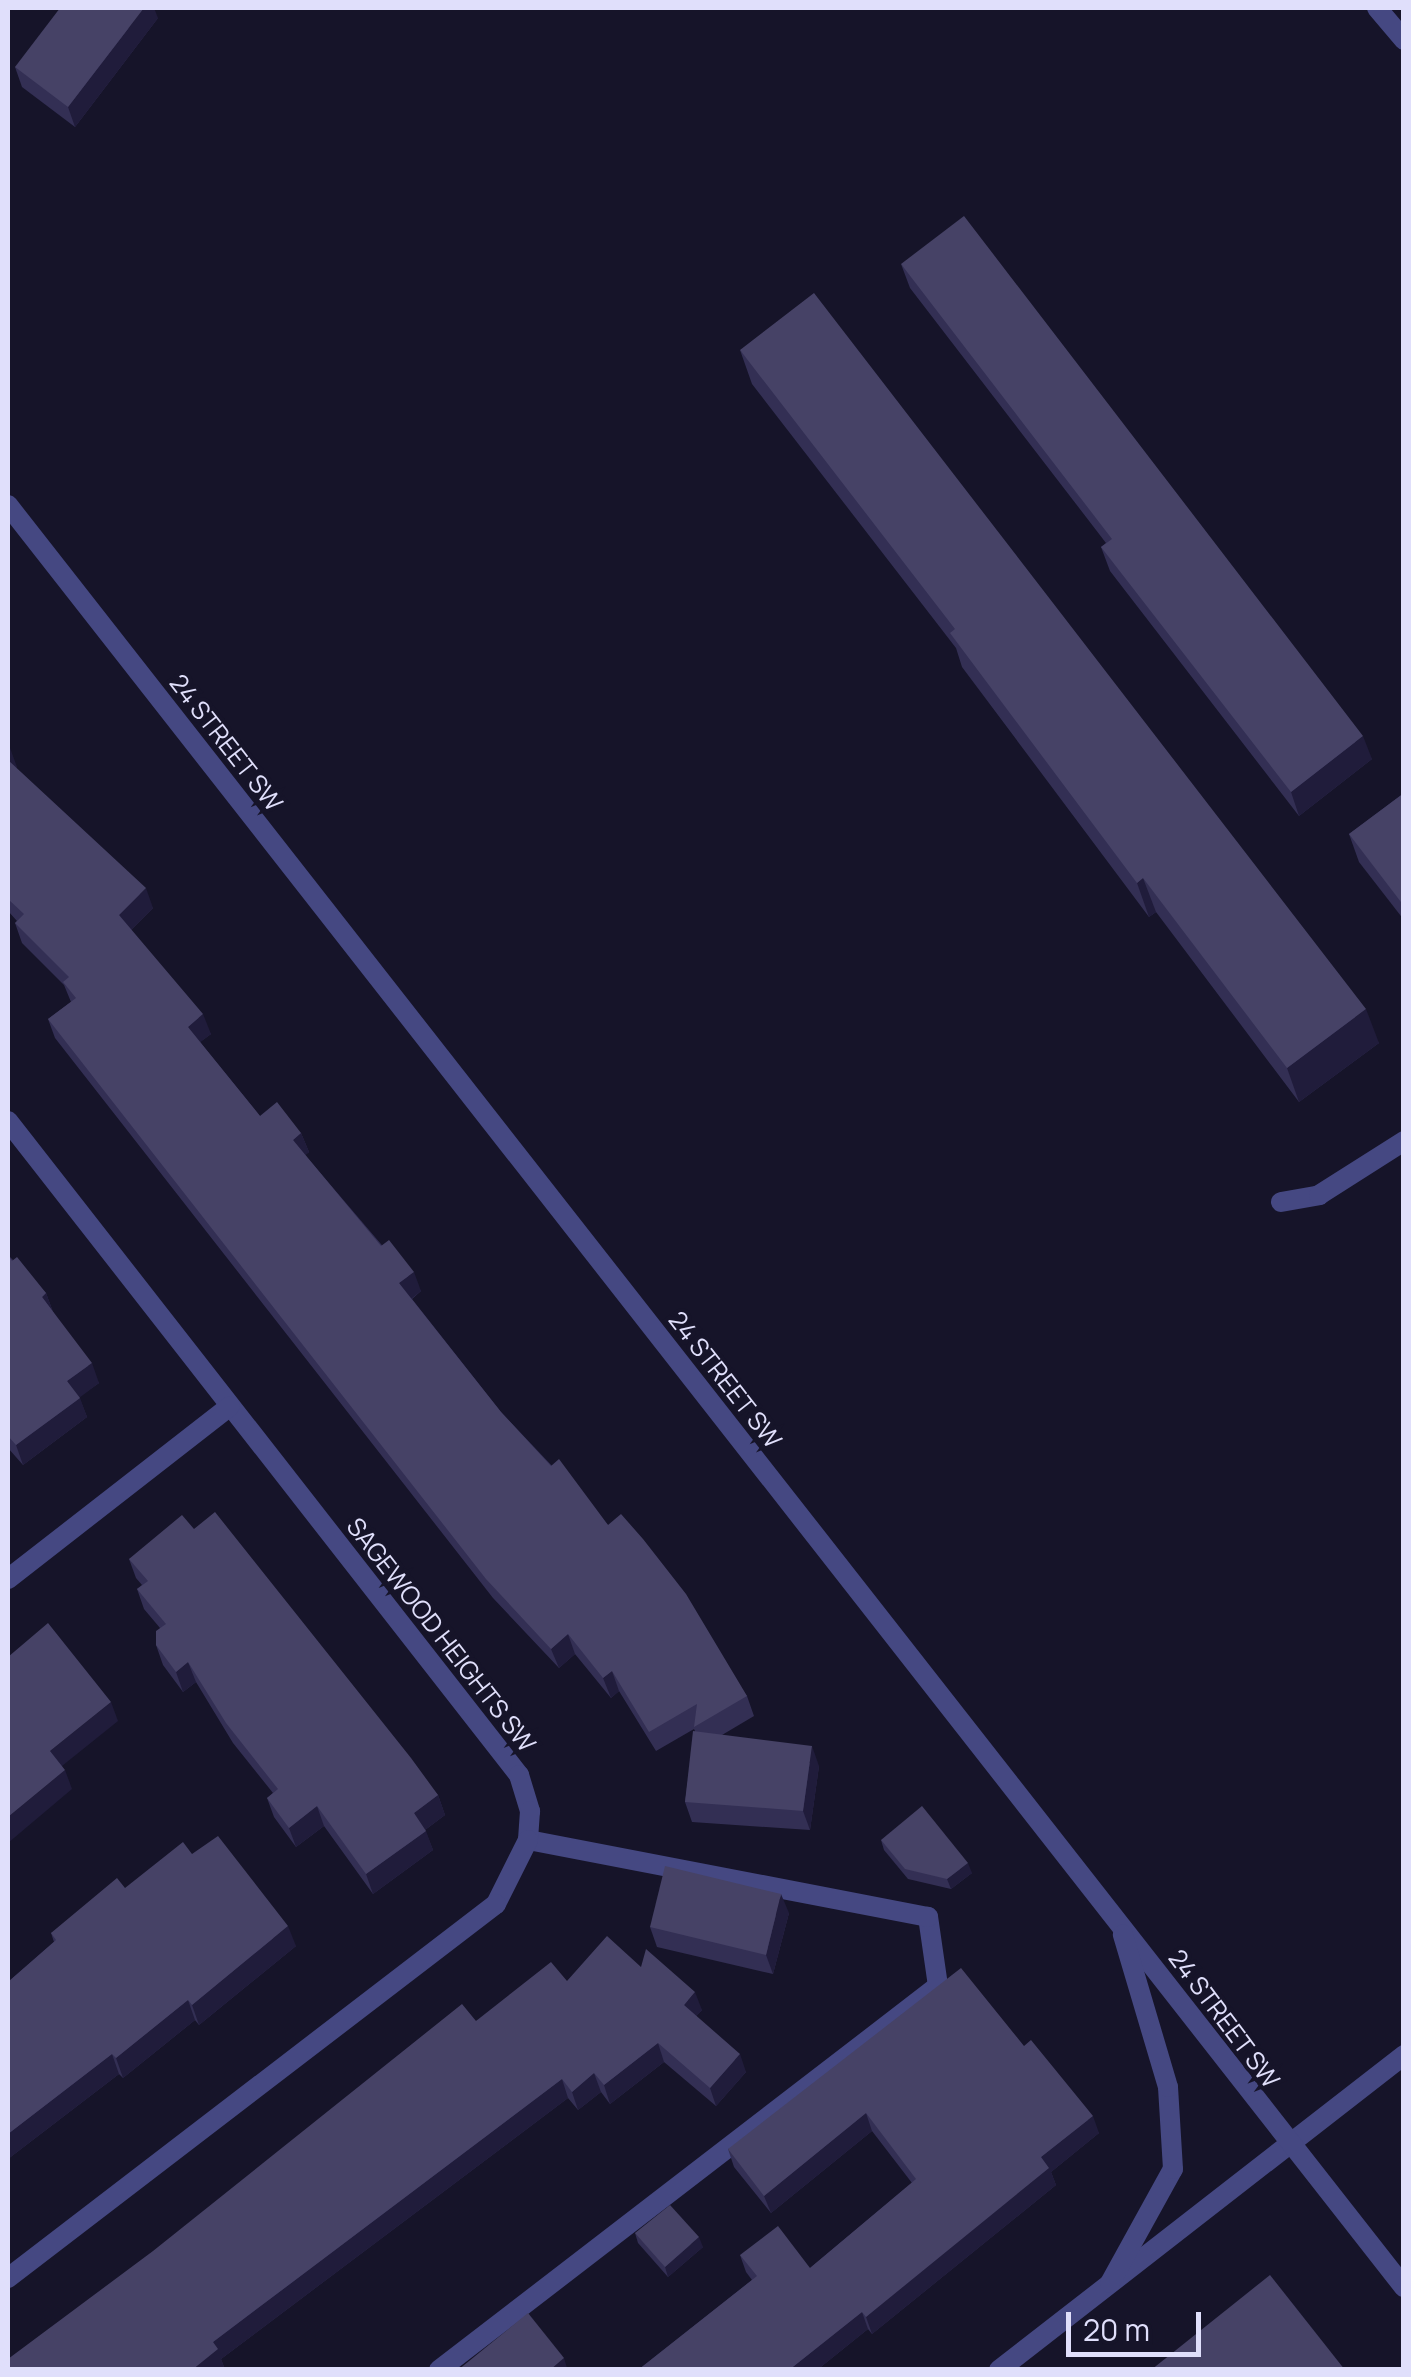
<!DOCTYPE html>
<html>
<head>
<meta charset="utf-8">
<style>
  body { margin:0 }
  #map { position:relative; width:1411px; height:2377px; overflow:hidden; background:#161429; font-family:Manrope,sans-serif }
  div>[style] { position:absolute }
  .service>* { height:20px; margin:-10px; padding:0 10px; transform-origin:10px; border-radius:10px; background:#454882 }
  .minor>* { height:20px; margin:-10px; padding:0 10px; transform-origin:10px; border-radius:10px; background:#454882 }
  .tertiary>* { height:20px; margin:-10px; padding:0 10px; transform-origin:10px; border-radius:10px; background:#454882 }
  .wall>* { inset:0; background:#332f54 }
  .shaded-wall>* { inset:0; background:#201c3b }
  .building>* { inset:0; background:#464266 }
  span { translate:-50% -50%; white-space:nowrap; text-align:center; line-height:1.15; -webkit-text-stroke:8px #161429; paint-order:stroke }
  .street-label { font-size:25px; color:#e0dffb }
  .frame { position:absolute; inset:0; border:10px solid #e0dffb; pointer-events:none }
  .scale { position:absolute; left:1066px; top:2312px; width:135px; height:45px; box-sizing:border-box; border:5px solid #e0dffb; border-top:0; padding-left:12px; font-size:30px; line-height:35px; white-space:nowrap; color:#e0dffb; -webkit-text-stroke:8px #161429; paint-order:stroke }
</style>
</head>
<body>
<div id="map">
  <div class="service">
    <i style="left:439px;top:2370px;width:630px;rotate:-37.58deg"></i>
    <i style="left:938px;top:1986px;width:70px;rotate:-98.2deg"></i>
    <i style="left:928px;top:1917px;width:407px;rotate:-169.1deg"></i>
  </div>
  <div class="minor">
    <i style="left:1377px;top:8px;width:42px;rotate:49.8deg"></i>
    <i style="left:8px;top:1121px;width:830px;rotate:52deg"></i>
    <i style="left:519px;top:1775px;width:38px;rotate:73deg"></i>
    <i style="left:530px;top:1811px;width:29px;rotate:94deg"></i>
    <i style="left:528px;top:1840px;width:72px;rotate:116.6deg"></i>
    <i style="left:496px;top:1904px;width:615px;rotate:142.53deg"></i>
    <i style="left:1281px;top:1202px;width:39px;rotate:-10deg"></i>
    <i style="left:1319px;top:1195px;width:101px;rotate:-32.4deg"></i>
    <i style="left:8px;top:1579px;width:281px;rotate:-37.9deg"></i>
    <i style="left:999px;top:2370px;width:513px;rotate:-37.87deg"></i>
  </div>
  <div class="tertiary">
    <i style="left:8px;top:505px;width:2264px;rotate:51.93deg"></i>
    <i style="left:1110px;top:2283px;width:130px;rotate:-61.1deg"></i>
    <i style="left:1173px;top:2169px;width:82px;rotate:-93.5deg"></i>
    <i style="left:1168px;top:2087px;width:159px;rotate:-106.5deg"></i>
  </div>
  <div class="wall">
    <i style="clip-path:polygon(158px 18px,75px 127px,22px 87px,15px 67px)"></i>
    <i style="clip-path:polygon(901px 264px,1372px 759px,1299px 816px,1110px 571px,1101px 547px,1106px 543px,910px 288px)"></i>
    <i style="clip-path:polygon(740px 350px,1379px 1043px,1299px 1102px,1156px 912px,1149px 917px,962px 667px,956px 648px,752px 384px)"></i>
    <i style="clip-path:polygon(8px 747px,16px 769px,153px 908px,131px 930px,211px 1034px,200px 1042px,260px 1116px,301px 1133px,309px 1152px,305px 1155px,421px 1291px,412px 1299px,501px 1412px,608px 1525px,747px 1696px,754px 1716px,722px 1735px,819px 1766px,810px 1830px,692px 1822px,685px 1802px,695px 1731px,694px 1729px,656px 1751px,619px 1691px,611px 1698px,575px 1654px,559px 1668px,493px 1598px,55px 1038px,48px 1019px,71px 1002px,64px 985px,22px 943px,15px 923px,17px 921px,8px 911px)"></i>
    <i style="clip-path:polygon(1404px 793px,1404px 920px,1359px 862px,1349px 834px)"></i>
    <i style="clip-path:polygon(8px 1255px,46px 1293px,53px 1312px,99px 1383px,79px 1397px,87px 1417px,23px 1465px,8px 1448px)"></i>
    <i style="clip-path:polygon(194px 1529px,438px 1795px,445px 1815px,425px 1830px,433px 1850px,373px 1894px,324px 1826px,296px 1847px,274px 1817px,267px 1798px,273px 1793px,233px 1743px,196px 1682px,183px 1692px,163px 1665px,156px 1645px,160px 1628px,144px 1609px,137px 1589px,142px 1585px,136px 1578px,129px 1559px)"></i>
    <i style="clip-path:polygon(881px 1840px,972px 1873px,951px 1889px,908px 1879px,884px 1850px)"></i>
    <i style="clip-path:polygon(125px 1888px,296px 1946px,199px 2025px,195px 2020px,123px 2078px,119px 2074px,8px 2159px,8px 1982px,54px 1942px,51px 1933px)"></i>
    <i style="clip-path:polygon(789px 1913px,773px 1974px,657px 1947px,650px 1927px)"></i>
    <i style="clip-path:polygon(641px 1967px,702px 2010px,696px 2016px,746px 2072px,716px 2106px,664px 2062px,610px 2104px,601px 2092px,578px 2110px,568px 2098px,221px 2359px,224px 2367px,8px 2370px,476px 2021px,567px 1981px)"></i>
    <i style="clip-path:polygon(1024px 2046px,1099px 2133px,1051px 2172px,1056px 2185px,872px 2334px,868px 2329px,817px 2370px,638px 2370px,752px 2280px,746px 2272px,740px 2255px,810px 2268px,912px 2183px,872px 2131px,771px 2213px,734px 2167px,728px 2149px)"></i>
    <i style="clip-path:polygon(635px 2233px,703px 2247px,668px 2277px,638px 2243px)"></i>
  </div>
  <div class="shaded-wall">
    <i style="clip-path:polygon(144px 8px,154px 8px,158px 18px,75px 127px,68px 107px)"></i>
    <i style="clip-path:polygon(1363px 736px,1372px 759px,1299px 816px,1291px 792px)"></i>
    <i style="clip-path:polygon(10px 748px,17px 767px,13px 778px,8px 763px)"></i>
    <i style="clip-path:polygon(1143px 878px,1156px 912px,1149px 917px,1137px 883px)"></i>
    <i style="clip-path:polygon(146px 888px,153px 908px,126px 935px,119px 915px)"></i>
    <i style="clip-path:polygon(1366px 1009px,1379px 1043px,1299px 1102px,1287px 1068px)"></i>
    <i style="clip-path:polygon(203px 1014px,211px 1034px,195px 1046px,188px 1027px)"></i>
    <i style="clip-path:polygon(301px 1133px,309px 1152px,300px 1160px,293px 1140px)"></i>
    <i style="clip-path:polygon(414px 1272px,421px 1291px,406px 1303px,399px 1283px)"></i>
    <i style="clip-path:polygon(46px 1293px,53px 1312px,42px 1297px)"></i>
    <i style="clip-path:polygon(92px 1363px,99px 1383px,75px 1401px,67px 1381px)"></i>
    <i style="clip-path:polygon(80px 1398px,87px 1417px,23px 1465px,16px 1445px)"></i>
    <i style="clip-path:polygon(568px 1634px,575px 1654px,559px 1668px,551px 1649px)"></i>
    <i style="clip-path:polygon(188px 1662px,196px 1682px,183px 1692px,176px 1672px)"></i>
    <i style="clip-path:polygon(612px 1671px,619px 1691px,611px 1698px,603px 1678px)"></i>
    <i style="clip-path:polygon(111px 1702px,118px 1721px,57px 1770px,50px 1751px)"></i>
    <i style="clip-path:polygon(812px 1746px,819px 1766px,810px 1830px,803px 1811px)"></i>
    <i style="clip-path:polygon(65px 1770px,72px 1789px,8px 1843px,8px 1817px)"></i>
    <i style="clip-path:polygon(438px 1795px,445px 1815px,421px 1833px,414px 1813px)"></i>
    <i style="clip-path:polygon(317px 1806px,324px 1826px,296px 1847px,289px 1828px)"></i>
    <i style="clip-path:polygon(426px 1831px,433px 1850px,373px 1894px,366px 1874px)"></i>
    <i style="clip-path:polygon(968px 1863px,972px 1873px,951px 1889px,947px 1879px)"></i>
    <i style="clip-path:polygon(781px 1894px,789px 1913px,773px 1974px,766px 1955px)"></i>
    <i style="clip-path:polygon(288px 1926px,296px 1946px,199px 2025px,192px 2005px)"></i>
    <i style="clip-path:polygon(695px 1992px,702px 2010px,690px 2023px,684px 2005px)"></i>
    <i style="clip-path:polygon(188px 2000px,195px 2020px,123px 2078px,116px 2058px)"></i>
    <i style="clip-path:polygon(658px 2043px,664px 2062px,610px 2104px,604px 2085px)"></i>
    <i style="clip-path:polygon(112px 2054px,119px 2074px,8px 2159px,8px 2134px)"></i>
    <i style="clip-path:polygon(740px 2054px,746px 2072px,716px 2106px,710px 2088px)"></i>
    <i style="clip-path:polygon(594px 2073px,601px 2092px,578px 2110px,572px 2092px)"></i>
    <i style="clip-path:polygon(562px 2079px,568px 2098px,221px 2359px,224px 2367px,221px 2370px,192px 2370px,213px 2342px)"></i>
    <i style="clip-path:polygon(866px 2113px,872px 2131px,771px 2213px,764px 2196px)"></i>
    <i style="clip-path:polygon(1093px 2116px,1099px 2133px,1051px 2172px,1056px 2185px,872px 2334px,866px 2317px,1041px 2157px)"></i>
    <i style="clip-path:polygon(699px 2237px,703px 2247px,668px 2277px,665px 2267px)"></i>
    <i style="clip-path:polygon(862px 2312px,868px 2329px,817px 2370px,789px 2370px)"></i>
    <i style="clip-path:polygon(564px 2358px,567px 2368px,565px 2370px,550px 2370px)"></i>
  </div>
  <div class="building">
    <i style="clip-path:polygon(60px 8px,144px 8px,68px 107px,15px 67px)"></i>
    <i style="clip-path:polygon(964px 216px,1363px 736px,1291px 792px,1101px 547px,1112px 539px,901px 264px)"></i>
    <i style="clip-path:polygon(814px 293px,1366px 1009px,1287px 1068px,1143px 878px,1137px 883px,950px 633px,955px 629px,740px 350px)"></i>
    <i style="clip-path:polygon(8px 760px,146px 888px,119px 915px,203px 1014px,188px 1027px,260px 1116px,277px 1102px,301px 1133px,293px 1140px,381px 1246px,389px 1240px,414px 1272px,399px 1283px,501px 1412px,551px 1466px,559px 1459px,608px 1525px,621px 1514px,643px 1539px,686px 1594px,747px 1696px,694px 1727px,697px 1704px,649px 1732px,612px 1671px,603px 1678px,568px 1634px,551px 1649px,486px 1579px,48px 1019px,76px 998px,63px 982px,69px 977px,15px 923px,24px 914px,8px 899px)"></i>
    <i style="clip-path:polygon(1404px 793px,1404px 906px,1349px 834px)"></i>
    <i style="clip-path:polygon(8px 1255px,12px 1261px,17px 1257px,46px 1293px,42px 1297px,92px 1363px,67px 1381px,80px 1398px,16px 1445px,8px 1436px)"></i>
    <i style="clip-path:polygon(215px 1512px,411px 1758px,438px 1795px,414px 1813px,426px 1831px,366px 1874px,317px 1806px,289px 1828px,267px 1798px,278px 1789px,226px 1723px,188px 1662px,176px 1672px,156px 1645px,156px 1631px,166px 1624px,137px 1589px,148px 1581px,129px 1559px,182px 1515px,194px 1529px)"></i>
    <i style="clip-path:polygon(48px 1623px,111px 1702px,50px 1751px,65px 1770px,8px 1817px,8px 1657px)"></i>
    <i style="clip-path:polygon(693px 1731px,812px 1746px,803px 1811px,685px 1802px)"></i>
    <i style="clip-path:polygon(922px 1806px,968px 1863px,947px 1879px,905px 1869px,881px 1840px)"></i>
    <i style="clip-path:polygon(218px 1836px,288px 1926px,192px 2005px,188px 2000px,116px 2058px,112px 2054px,8px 2134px,8px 1982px,56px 1940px,51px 1933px,117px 1878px,125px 1888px,183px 1842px,192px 1854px)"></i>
    <i style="clip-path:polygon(665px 1866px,781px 1894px,766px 1955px,650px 1927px)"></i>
    <i style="clip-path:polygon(607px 1936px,641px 1967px,646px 1949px,695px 1992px,684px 2005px,740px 2054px,710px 2088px,658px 2043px,604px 2085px,594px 2073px,572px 2092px,562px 2079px,213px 2342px,218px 2349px,192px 2370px,8px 2370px,8px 2359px,153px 2251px,462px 2004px,476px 2021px,551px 1962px,567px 1981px)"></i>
    <i style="clip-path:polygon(961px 1968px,1024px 2046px,1031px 2040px,1093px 2116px,1041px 2157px,1049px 2168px,866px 2317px,862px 2312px,789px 2370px,638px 2370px,757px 2276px,740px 2255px,778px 2226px,810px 2268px,916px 2179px,866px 2113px,764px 2196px,728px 2149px)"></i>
    <i style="clip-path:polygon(670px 2205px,699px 2237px,665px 2267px,635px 2233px)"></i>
    <i style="clip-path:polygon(1270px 2275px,1345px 2370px,1151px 2370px)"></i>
    <i style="clip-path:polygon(528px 2313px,564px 2358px,550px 2370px,458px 2370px)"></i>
  </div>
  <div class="street-label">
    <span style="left:226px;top:743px;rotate:52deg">24 STREET SW</span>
    <span style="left:725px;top:1380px;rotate:52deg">24 STREET SW</span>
    <span style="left:441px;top:1635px;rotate:52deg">SAGEWOOD HEIGHTS SW</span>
    <span style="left:1224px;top:2019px;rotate:53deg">24 STREET SW</span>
  </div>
  <div class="frame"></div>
  <div class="scale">20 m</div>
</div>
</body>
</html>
